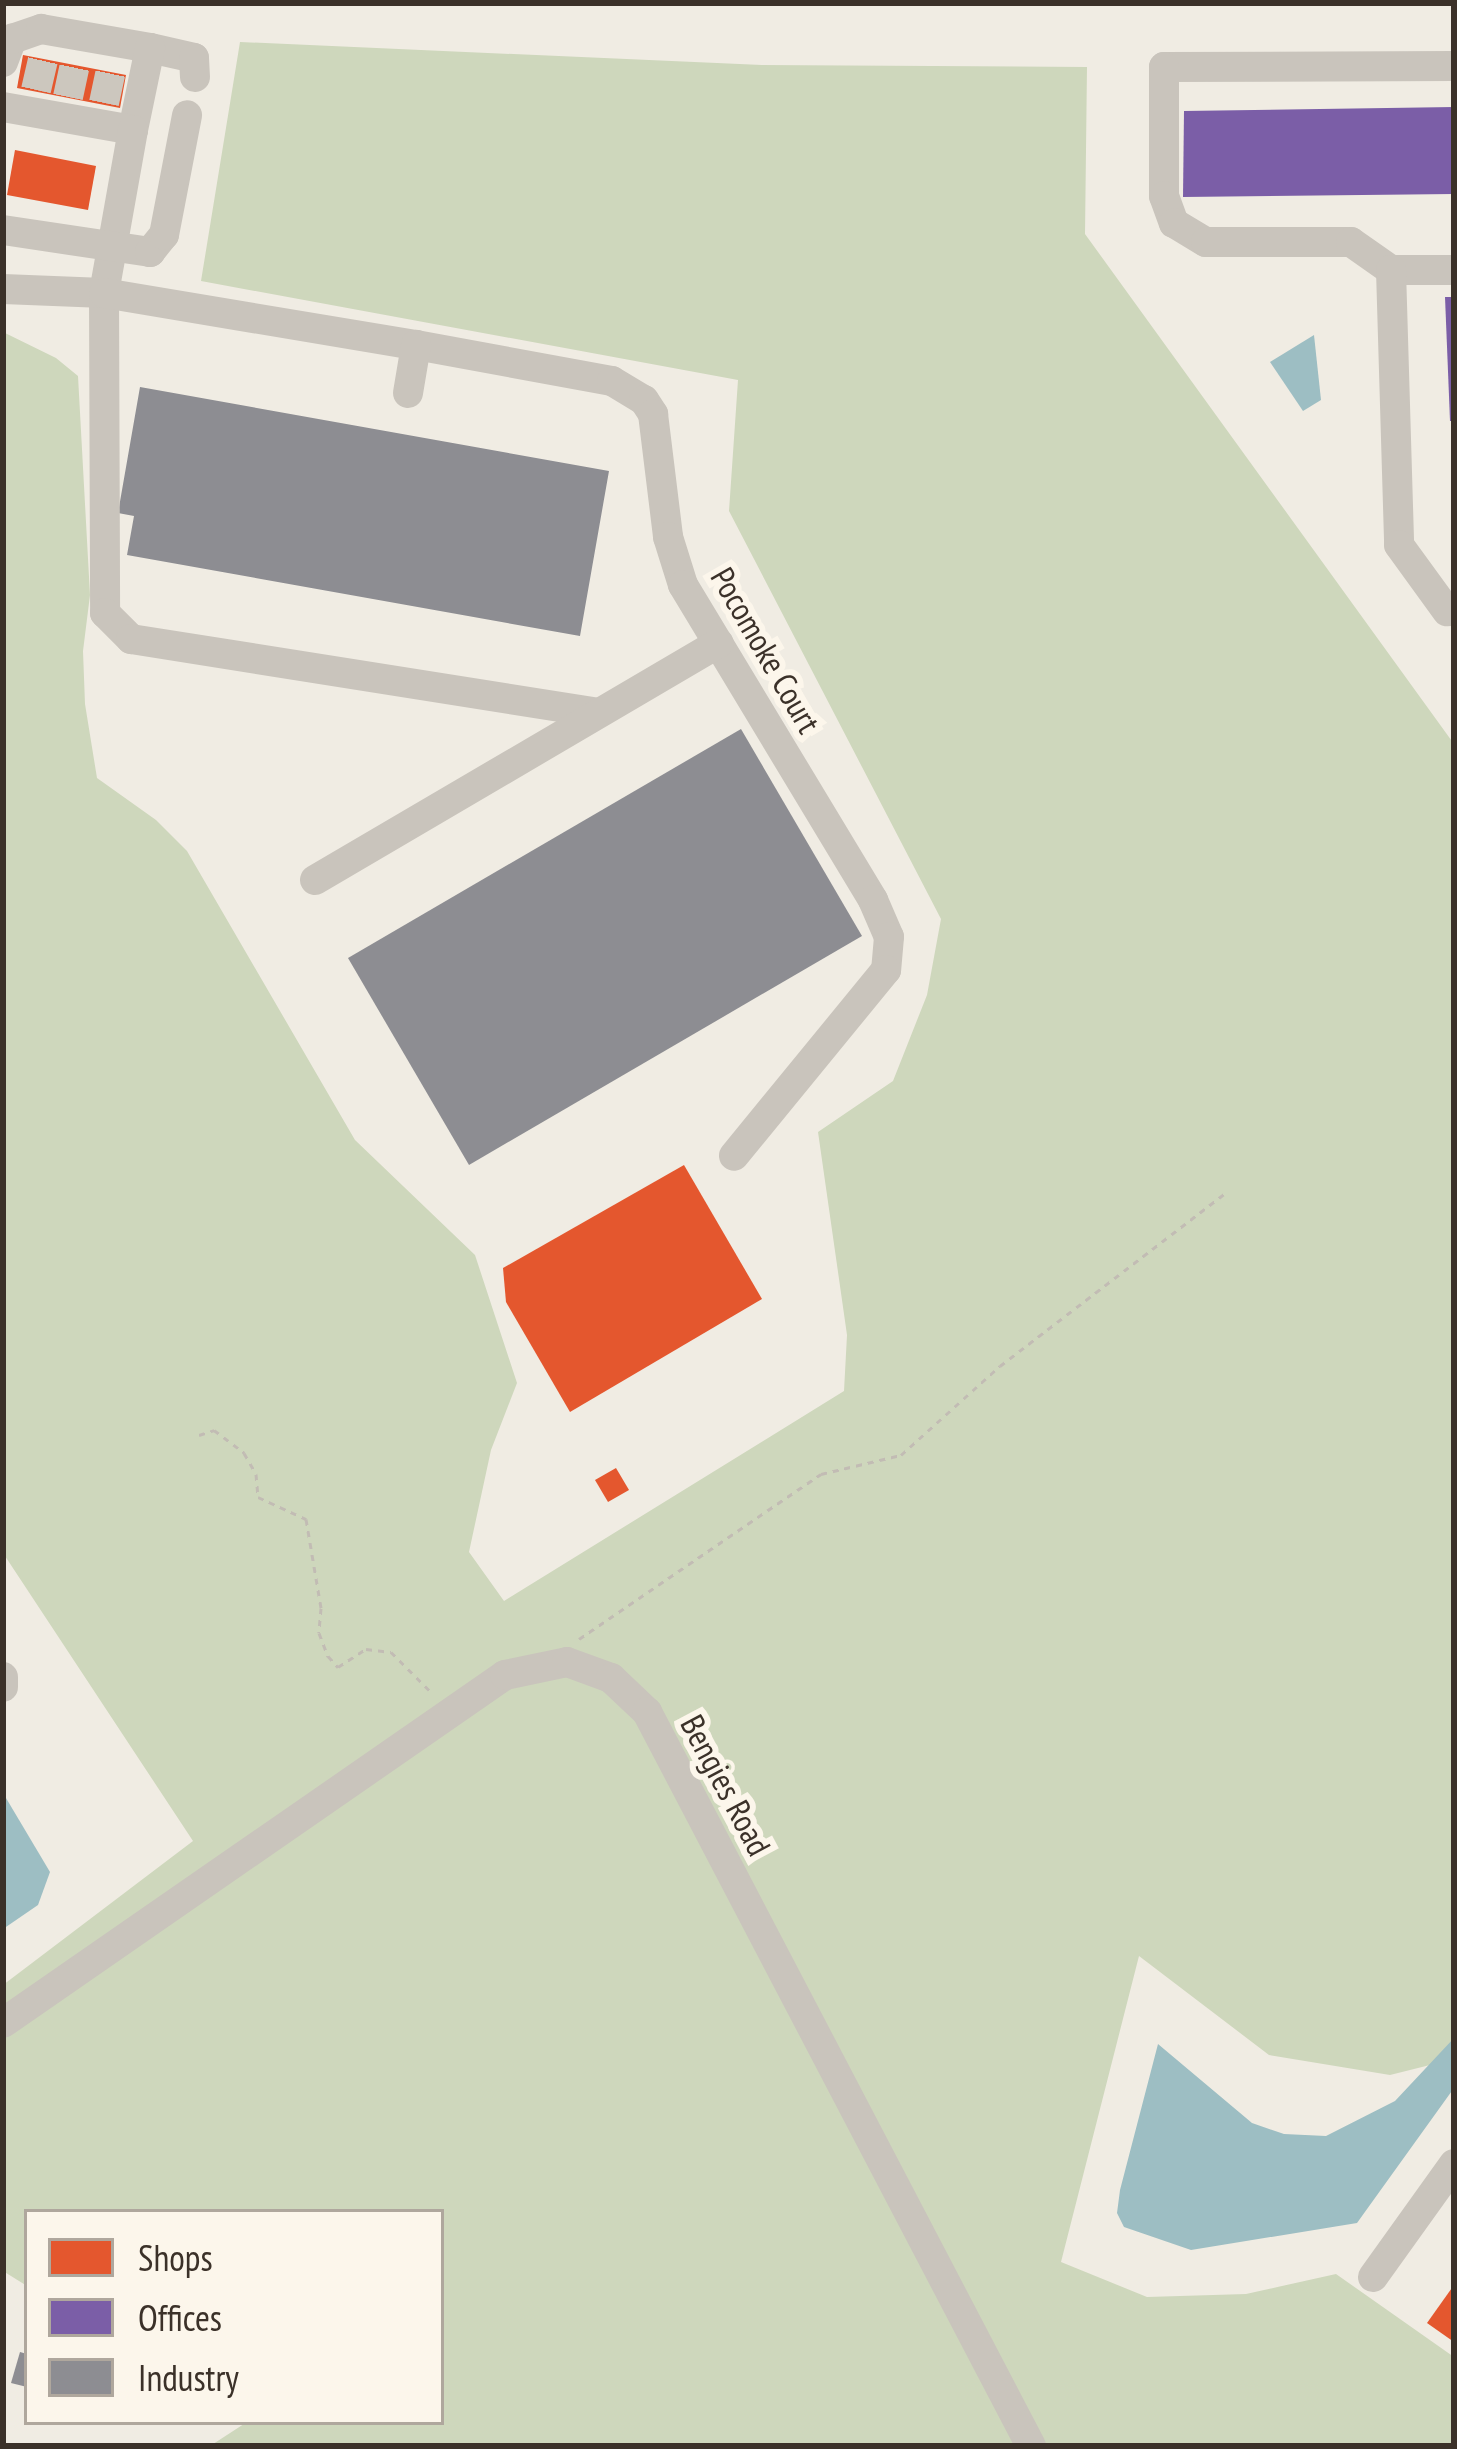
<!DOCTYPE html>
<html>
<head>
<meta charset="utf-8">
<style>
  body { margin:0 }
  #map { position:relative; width:1457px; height:2449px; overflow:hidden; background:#f0ece3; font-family:"PT Sans Narrow",sans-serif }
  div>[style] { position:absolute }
  .green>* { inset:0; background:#ced7bc }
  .water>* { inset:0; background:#9dbec3 }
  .shops>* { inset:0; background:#e4572e }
  .offices>* { inset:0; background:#7b5ea7 }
  .industry>* { inset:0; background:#8d8d92 }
  .minor-tunnel>* { height:30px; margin-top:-15px; transform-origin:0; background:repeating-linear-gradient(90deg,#ccc7be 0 30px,transparent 0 45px) }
  .path>* { height:3px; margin-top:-1.5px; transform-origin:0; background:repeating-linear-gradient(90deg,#c2bcb4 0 6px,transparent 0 12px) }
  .minor>* { height:30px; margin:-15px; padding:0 15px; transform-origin:15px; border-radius:15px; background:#c9c4bc }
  span { translate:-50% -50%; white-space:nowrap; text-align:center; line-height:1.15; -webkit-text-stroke:12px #fcf6eb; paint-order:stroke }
  .street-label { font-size:33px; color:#3b3129 }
  .frame { position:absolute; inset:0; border:6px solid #3b3129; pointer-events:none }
  .legend { position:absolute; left:24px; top:2209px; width:420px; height:216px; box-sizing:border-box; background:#fcf6eb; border:3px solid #afa79d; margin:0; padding:15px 21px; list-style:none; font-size:36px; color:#3b3129 }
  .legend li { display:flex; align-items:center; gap:24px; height:60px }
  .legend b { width:60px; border:3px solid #afa79d }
</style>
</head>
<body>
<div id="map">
  <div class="green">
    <i style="clip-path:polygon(240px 42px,762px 65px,1087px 67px,1085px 234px,1454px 744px,1454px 2059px,1390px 2075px,1269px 2055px,1139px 1956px,1061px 2262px,1147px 2297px,1246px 2294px,1336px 2274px,1454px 2357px,1454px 2446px,210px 2446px,247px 2422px,441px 2422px,441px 2212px,27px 2212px,27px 2286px,3px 2271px,3px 1985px,193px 1841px,3px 1553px,3px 332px,56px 358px,78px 376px,90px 595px,83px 651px,85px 704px,97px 778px,156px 820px,187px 851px,355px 1140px,475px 1255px,517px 1383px,491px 1450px,469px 1552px,504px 1601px,844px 1391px,847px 1335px,818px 1132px,893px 1081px,927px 995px,941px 919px,729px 511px,738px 380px,201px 281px)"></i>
  </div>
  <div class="water">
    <i style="clip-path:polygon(1314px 335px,1321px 400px,1303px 411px,1270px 362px)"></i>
    <i style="clip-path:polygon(3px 1793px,50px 1872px,38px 1905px,3px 1929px)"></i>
    <i style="clip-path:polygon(1454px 2038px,1454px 2088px,1357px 2223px,1191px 2250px,1124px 2227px,1117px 2213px,1120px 2190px,1158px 2044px,1252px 2123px,1284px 2134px,1326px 2136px,1395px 2101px)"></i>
  </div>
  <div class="shops">
    <i style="clip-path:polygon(23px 55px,126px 75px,120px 108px,17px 88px)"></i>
    <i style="clip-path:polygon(15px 150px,96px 166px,88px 210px,7px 195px)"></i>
    <i style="clip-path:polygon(684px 1165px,762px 1299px,570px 1412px,506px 1302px,503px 1268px)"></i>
    <i style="clip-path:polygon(616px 1468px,629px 1490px,608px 1502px,595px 1480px)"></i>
    <i style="clip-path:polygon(1454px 2285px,1454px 2342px,1427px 2323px)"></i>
  </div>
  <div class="offices">
    <i style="clip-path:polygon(1454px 107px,1454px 194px,1183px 197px,1184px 111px)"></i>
    <i style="clip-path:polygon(1445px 297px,1454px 297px,1454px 421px,1450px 421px)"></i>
  </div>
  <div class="industry">
    <i style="clip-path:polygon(140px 387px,609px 471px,580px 636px,127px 555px,134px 516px,118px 513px)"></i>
    <i style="clip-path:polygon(741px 729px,862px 936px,469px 1165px,348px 958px)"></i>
    <i style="clip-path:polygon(20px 2352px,27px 2354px,27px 2387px,11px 2383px)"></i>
  </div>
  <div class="minor-tunnel">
    <i style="left:36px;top:90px;width:32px;rotate:-77deg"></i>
    <i style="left:68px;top:97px;width:35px;rotate:-78deg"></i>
    <i style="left:104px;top:103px;width:34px;rotate:-78deg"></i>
  </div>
  <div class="path">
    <i style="left:199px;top:1435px;width:16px;rotate:-18deg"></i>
    <i style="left:214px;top:1430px;width:38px;rotate:37deg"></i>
    <i style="left:244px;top:1453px;width:24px;rotate:60deg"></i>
    <i style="left:256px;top:1474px;width:23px;rotate:85deg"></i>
    <i style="left:258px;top:1497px;width:53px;rotate:24.6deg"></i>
    <i style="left:306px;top:1519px;width:90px;rotate:80.4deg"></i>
    <i style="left:321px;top:1608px;width:25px;rotate:95deg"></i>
    <i style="left:319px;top:1633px;width:25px;rotate:69deg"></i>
    <i style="left:328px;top:1656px;width:15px;rotate:48deg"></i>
    <i style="left:338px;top:1667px;width:33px;rotate:-33deg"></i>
    <i style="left:366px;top:1649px;width:25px;rotate:7deg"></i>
    <i style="left:391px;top:1652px;width:59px;rotate:45deg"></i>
    <i style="left:579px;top:1639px;width:293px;rotate:-34.3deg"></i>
    <i style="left:821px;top:1474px;width:82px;rotate:-13.4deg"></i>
    <i style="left:901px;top:1455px;width:133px;rotate:-42deg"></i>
    <i style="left:1000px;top:1366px;width:287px;rotate:-37.5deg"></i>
  </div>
  <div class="minor">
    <i style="left:150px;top:48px;width:45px;rotate:12.8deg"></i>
    <i style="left:194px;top:58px;width:19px;rotate:87deg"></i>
    <i style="left:3px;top:62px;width:25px;rotate:-69deg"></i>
    <i style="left:12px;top:39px;width:31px;rotate:-19deg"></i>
    <i style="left:41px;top:29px;width:111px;rotate:9.9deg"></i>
    <i style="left:150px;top:48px;width:84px;rotate:101.7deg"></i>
    <i style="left:1454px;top:66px;width:290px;rotate:179.8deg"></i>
    <i style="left:1164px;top:67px;width:129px;rotate:90deg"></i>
    <i style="left:1164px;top:196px;width:29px;rotate:70deg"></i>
    <i style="left:1174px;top:223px;width:37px;rotate:31deg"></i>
    <i style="left:1206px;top:242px;width:145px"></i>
    <i style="left:1351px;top:242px;width:49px;rotate:35deg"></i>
    <i style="left:1391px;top:270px;width:63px"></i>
    <i style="left:3px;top:107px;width:132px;rotate:10deg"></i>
    <i style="left:133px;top:130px;width:166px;rotate:100.1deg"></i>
    <i style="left:104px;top:293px;width:320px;rotate:89.8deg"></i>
    <i style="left:105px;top:613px;width:37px;rotate:45deg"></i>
    <i style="left:131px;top:639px;width:471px;rotate:9deg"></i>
    <i style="left:3px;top:230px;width:149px;rotate:8.5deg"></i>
    <i style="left:150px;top:252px;width:22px;rotate:-51deg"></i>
    <i style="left:164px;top:235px;width:122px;rotate:-79.1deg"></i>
    <i style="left:1391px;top:270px;width:275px;rotate:88.3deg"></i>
    <i style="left:1399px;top:545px;width:82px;rotate:54deg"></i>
    <i style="left:3px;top:289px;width:101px;rotate:2.3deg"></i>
    <i style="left:104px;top:293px;width:316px;rotate:9.5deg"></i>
    <i style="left:416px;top:345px;width:199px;rotate:10.4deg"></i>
    <i style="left:612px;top:381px;width:37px;rotate:31deg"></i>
    <i style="left:644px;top:400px;width:17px;rotate:57deg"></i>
    <i style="left:653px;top:414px;width:124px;rotate:83deg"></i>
    <i style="left:668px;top:537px;width:50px;rotate:72.6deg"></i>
    <i style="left:683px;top:585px;width:368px;rotate:58.9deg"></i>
    <i style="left:873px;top:900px;width:40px;rotate:66.6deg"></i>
    <i style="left:889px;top:937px;width:33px;rotate:95deg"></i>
    <i style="left:886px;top:970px;width:240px;rotate:129.3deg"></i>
    <i style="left:408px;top:393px;width:49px;rotate:-80.5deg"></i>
    <i style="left:315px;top:880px;width:468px;rotate:-30.4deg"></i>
    <i style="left:3px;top:1677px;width:10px;rotate:90deg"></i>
    <i style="left:3px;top:2023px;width:611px;rotate:-34.73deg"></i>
    <i style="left:505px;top:1675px;width:63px;rotate:-11.8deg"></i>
    <i style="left:567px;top:1662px;width:47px;rotate:20deg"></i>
    <i style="left:611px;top:1678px;width:50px;rotate:43.4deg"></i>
    <i style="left:647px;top:1712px;width:828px;rotate:62.38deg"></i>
    <i style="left:1373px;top:2277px;width:139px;rotate:-54.4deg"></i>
  </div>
  <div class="street-label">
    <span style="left:766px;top:650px;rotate:60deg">Pocomoke Court</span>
    <span style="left:726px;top:1785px;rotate:62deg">Bengies Road</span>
  </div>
  <div class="frame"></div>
  <ul class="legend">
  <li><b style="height:33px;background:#e4572e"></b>Shops</li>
  <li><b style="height:33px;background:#7b5ea7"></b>Offices</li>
  <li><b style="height:33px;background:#8d8d92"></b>Industry</li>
  </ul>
</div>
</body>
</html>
